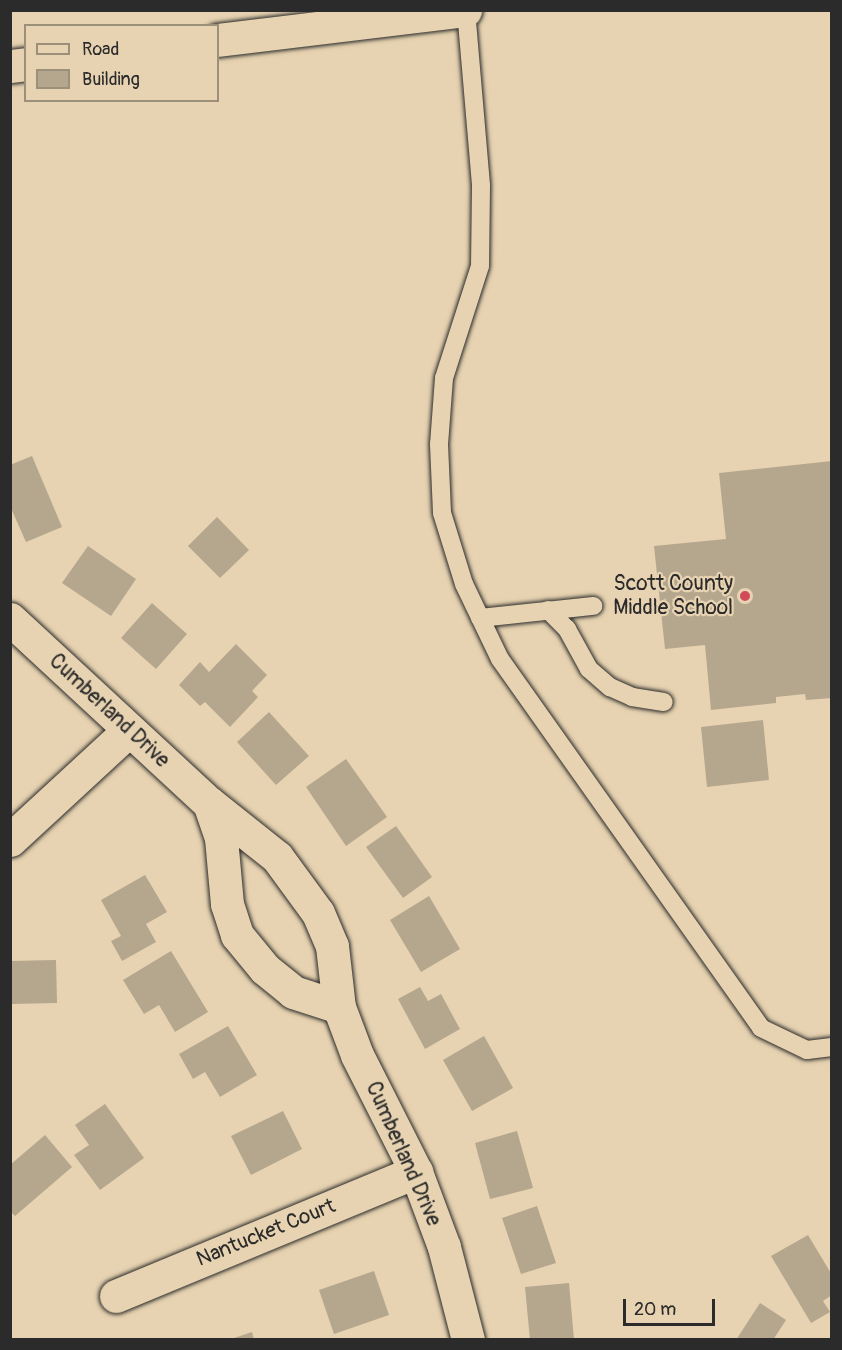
<!DOCTYPE html>
<html>
<head>
<meta charset="utf-8">
<style>
  body { margin:0 }
  #map { position:relative; width:842px; height:1350px; overflow:hidden; background:#e7d3b1; font-family:Pangolin,sans-serif }
  div>[style] { position:absolute }
  .building>* { inset:0; background:#b5a68e }
  .roads { filter:drop-shadow(0 0 2px #2b2b2b) drop-shadow(0 0 2px #2b2b2b) }
  .service>* { height:18px; margin:-9px; padding:0 9px; transform-origin:9px; border-radius:9px; background:#e7d3b1 }
  .minor>* { height:33px; margin:-16.5px; padding:0 16.5px; transform-origin:16.5px; border-radius:16.5px; background:#e7d3b1 }
  .dots>* { width:16px; height:16px; translate:-50% -50%; box-sizing:border-box; border:3px solid #e7d3b1; border-radius:50% }
  span { translate:-50% -50%; white-space:nowrap; text-align:center; line-height:1.15; -webkit-text-stroke:4.5px #e7d3b1; paint-order:stroke }
  .poi-label { font-size:21px; color:#2b2b2b }
  .right { translate:-100% -50%; text-align:right }
  .street-label { font-size:21px; color:#2b2b2b }
  .frame { position:absolute; inset:0; border:12px solid #2b2b2b; pointer-events:none }
  .legend { position:absolute; left:24px; top:24px; width:195px; height:78px; box-sizing:border-box; background:#e7d3b1; border:2px solid #9c907b; margin:0; padding:8px 10px; list-style:none; font-size:18px; color:#2b2b2b }
  .legend li { display:flex; align-items:center; gap:12px; height:30px }
  .legend b { width:30px; border:2px solid #9c907b }
  .scale { position:absolute; left:623px; top:1299px; width:92px; height:27px; box-sizing:border-box; border:3px solid #2b2b2b; border-top:0; padding-left:8px; font-size:18px; line-height:21px; white-space:nowrap; color:#2b2b2b; -webkit-text-stroke:4px #e7d3b1; paint-order:stroke }
</style>
</head>
<body>
<div id="map">
  <div class="building">
    <i style="clip-path:polygon(32px 456px,62px 527px,26px 542px,10px 506px,10px 465px)"></i>
    <i style="clip-path:polygon(832px 461px,832px 698px,806px 700px,805px 694px,776px 697px,776px 703px,711px 710px,705px 645px,665px 649px,654px 546px,726px 539px,719px 473px)"></i>
    <i style="clip-path:polygon(217px 517px,249px 550px,220px 578px,188px 546px)"></i>
    <i style="clip-path:polygon(88px 546px,136px 579px,111px 616px,62px 583px)"></i>
    <i style="clip-path:polygon(152px 603px,187px 634px,156px 669px,121px 638px)"></i>
    <i style="clip-path:polygon(236px 644px,267px 675px,252px 691px,258px 697px,230px 727px,205px 702px,200px 706px,179px 685px,200px 662px,209px 672px)"></i>
    <i style="clip-path:polygon(269px 712px,309px 756px,276px 785px,237px 742px)"></i>
    <i style="clip-path:polygon(763px 720px,769px 780px,707px 787px,701px 727px)"></i>
    <i style="clip-path:polygon(346px 759px,387px 817px,346px 846px,306px 787px)"></i>
    <i style="clip-path:polygon(396px 826px,432px 877px,403px 898px,366px 847px)"></i>
    <i style="clip-path:polygon(145px 875px,167px 912px,146px 924px,156px 942px,122px 961px,111px 941px,121px 936px,101px 900px)"></i>
    <i style="clip-path:polygon(429px 896px,460px 949px,421px 972px,390px 920px)"></i>
    <i style="clip-path:polygon(171px 951px,208px 1012px,175px 1032px,159px 1005px,144px 1014px,123px 980px)"></i>
    <i style="clip-path:polygon(56px 960px,57px 1003px,10px 1004px,10px 961px)"></i>
    <i style="clip-path:polygon(420px 987px,428px 1001px,441px 994px,460px 1029px,425px 1049px,398px 999px)"></i>
    <i style="clip-path:polygon(228px 1026px,257px 1075px,220px 1097px,205px 1072px,193px 1079px,179px 1054px)"></i>
    <i style="clip-path:polygon(484px 1036px,513px 1088px,472px 1111px,443px 1060px)"></i>
    <i style="clip-path:polygon(105px 1104px,144px 1158px,100px 1190px,74px 1155px,89px 1145px,75px 1125px)"></i>
    <i style="clip-path:polygon(283px 1111px,302px 1149px,251px 1175px,231px 1136px)"></i>
    <i style="clip-path:polygon(517px 1131px,533px 1188px,490px 1199px,475px 1143px)"></i>
    <i style="clip-path:polygon(45px 1135px,72px 1167px,15px 1216px,10px 1211px,10px 1165px)"></i>
    <i style="clip-path:polygon(537px 1206px,556px 1263px,521px 1274px,502px 1218px)"></i>
    <i style="clip-path:polygon(808px 1235px,832px 1275px,832px 1295px,823px 1301px,830px 1312px,811px 1323px,771px 1256px)"></i>
    <i style="clip-path:polygon(374px 1271px,389px 1315px,334px 1334px,319px 1290px)"></i>
    <i style="clip-path:polygon(569px 1283px,574px 1340px,530px 1340px,525px 1287px)"></i>
    <i style="clip-path:polygon(760px 1303px,786px 1320px,773px 1340px,736px 1340px)"></i>
    <i style="clip-path:polygon(252px 1332px,254px 1340px,231px 1340px,231px 1339px)"></i>
  </div>
  <div class="roads">
    <div class="service">
      <i style="left:466px;top:10px;width:177px;rotate:85.1deg"></i>
      <i style="left:481px;top:186px;width:80px;rotate:90.7deg"></i>
      <i style="left:480px;top:266px;width:118px;rotate:107.8deg"></i>
      <i style="left:444px;top:378px;width:66px;rotate:94.3deg"></i>
      <i style="left:439px;top:444px;width:69px;rotate:87.5deg"></i>
      <i style="left:442px;top:513px;width:74px;rotate:72.8deg"></i>
      <i style="left:464px;top:584px;width:83px;rotate:64.4deg"></i>
      <i style="left:500px;top:659px;width:452px;rotate:54.7deg"></i>
      <i style="left:761px;top:1028px;width:51px;rotate:25.6deg"></i>
      <i style="left:807px;top:1050px;width:25px;rotate:-7deg"></i>
      <i style="left:548px;top:610px;width:27px;rotate:45deg"></i>
      <i style="left:567px;top:629px;width:46px;rotate:61.2deg"></i>
      <i style="left:589px;top:669px;width:28px;rotate:41deg"></i>
      <i style="left:610px;top:687px;width:24px;rotate:24deg"></i>
      <i style="left:632px;top:697px;width:32px;rotate:9deg"></i>
      <i style="left:480px;top:618px;width:114px;rotate:-6.1deg"></i>
    </div>
    <div class="minor">
      <i style="left:218px;top:40px;width:249px;rotate:-6.9deg"></i>
      <i style="left:10px;top:66px;width:16px;rotate:-7deg"></i>
      <i style="left:10px;top:619px;width:271px;rotate:42.8deg"></i>
      <i style="left:209px;top:803px;width:87px;rotate:38.5deg"></i>
      <i style="left:277px;top:857px;width:69px;rotate:53.8deg"></i>
      <i style="left:318px;top:913px;width:36px;rotate:67deg"></i>
      <i style="left:332px;top:946px;width:61px;rotate:83.5deg"></i>
      <i style="left:339px;top:1007px;width:51px;rotate:69.4deg"></i>
      <i style="left:357px;top:1055px;width:131px;rotate:63.2deg"></i>
      <i style="left:416px;top:1172px;width:80px;rotate:69.5deg"></i>
      <i style="left:444px;top:1247px;width:96px;rotate:75.5deg"></i>
      <i style="left:209px;top:803px;width:37px;rotate:71deg"></i>
      <i style="left:221px;top:838px;width:66px;rotate:84.8deg"></i>
      <i style="left:227px;top:904px;width:33px;rotate:72deg"></i>
      <i style="left:237px;top:935px;width:44px;rotate:50.5deg"></i>
      <i style="left:265px;top:969px;width:36px;rotate:39deg"></i>
      <i style="left:293px;top:992px;width:48px;rotate:18.1deg"></i>
      <i style="left:10px;top:840px;width:162px;rotate:-42.7deg"></i>
      <i style="left:116px;top:1296px;width:325px;rotate:-22.5deg"></i>
    </div>
  </div>
  <div class="dots">
    <i style="left:745px;top:596px;background:#d1495b"></i>
  </div>
  <div class="poi-label">
    <span class="right" style="left:733px;top:596px">Scott County<br>Middle School</span>
  </div>
  <div class="street-label">
    <span style="left:109px;top:711px;rotate:43deg">Cumberland Drive</span>
    <span style="left:403px;top:1154px;rotate:66deg">Cumberland Drive</span>
    <span style="left:266px;top:1233px;rotate:-22deg">Nantucket Court</span>
  </div>
  <div class="frame"></div>
  <ul class="legend">
  <li><b style="height:8px;background:#e7d3b1"></b>Road</li>
  <li><b style="height:16px;background:#b5a68e"></b>Building</li>
  </ul>
  <div class="scale">20 m</div>
</div>
</body>
</html>
